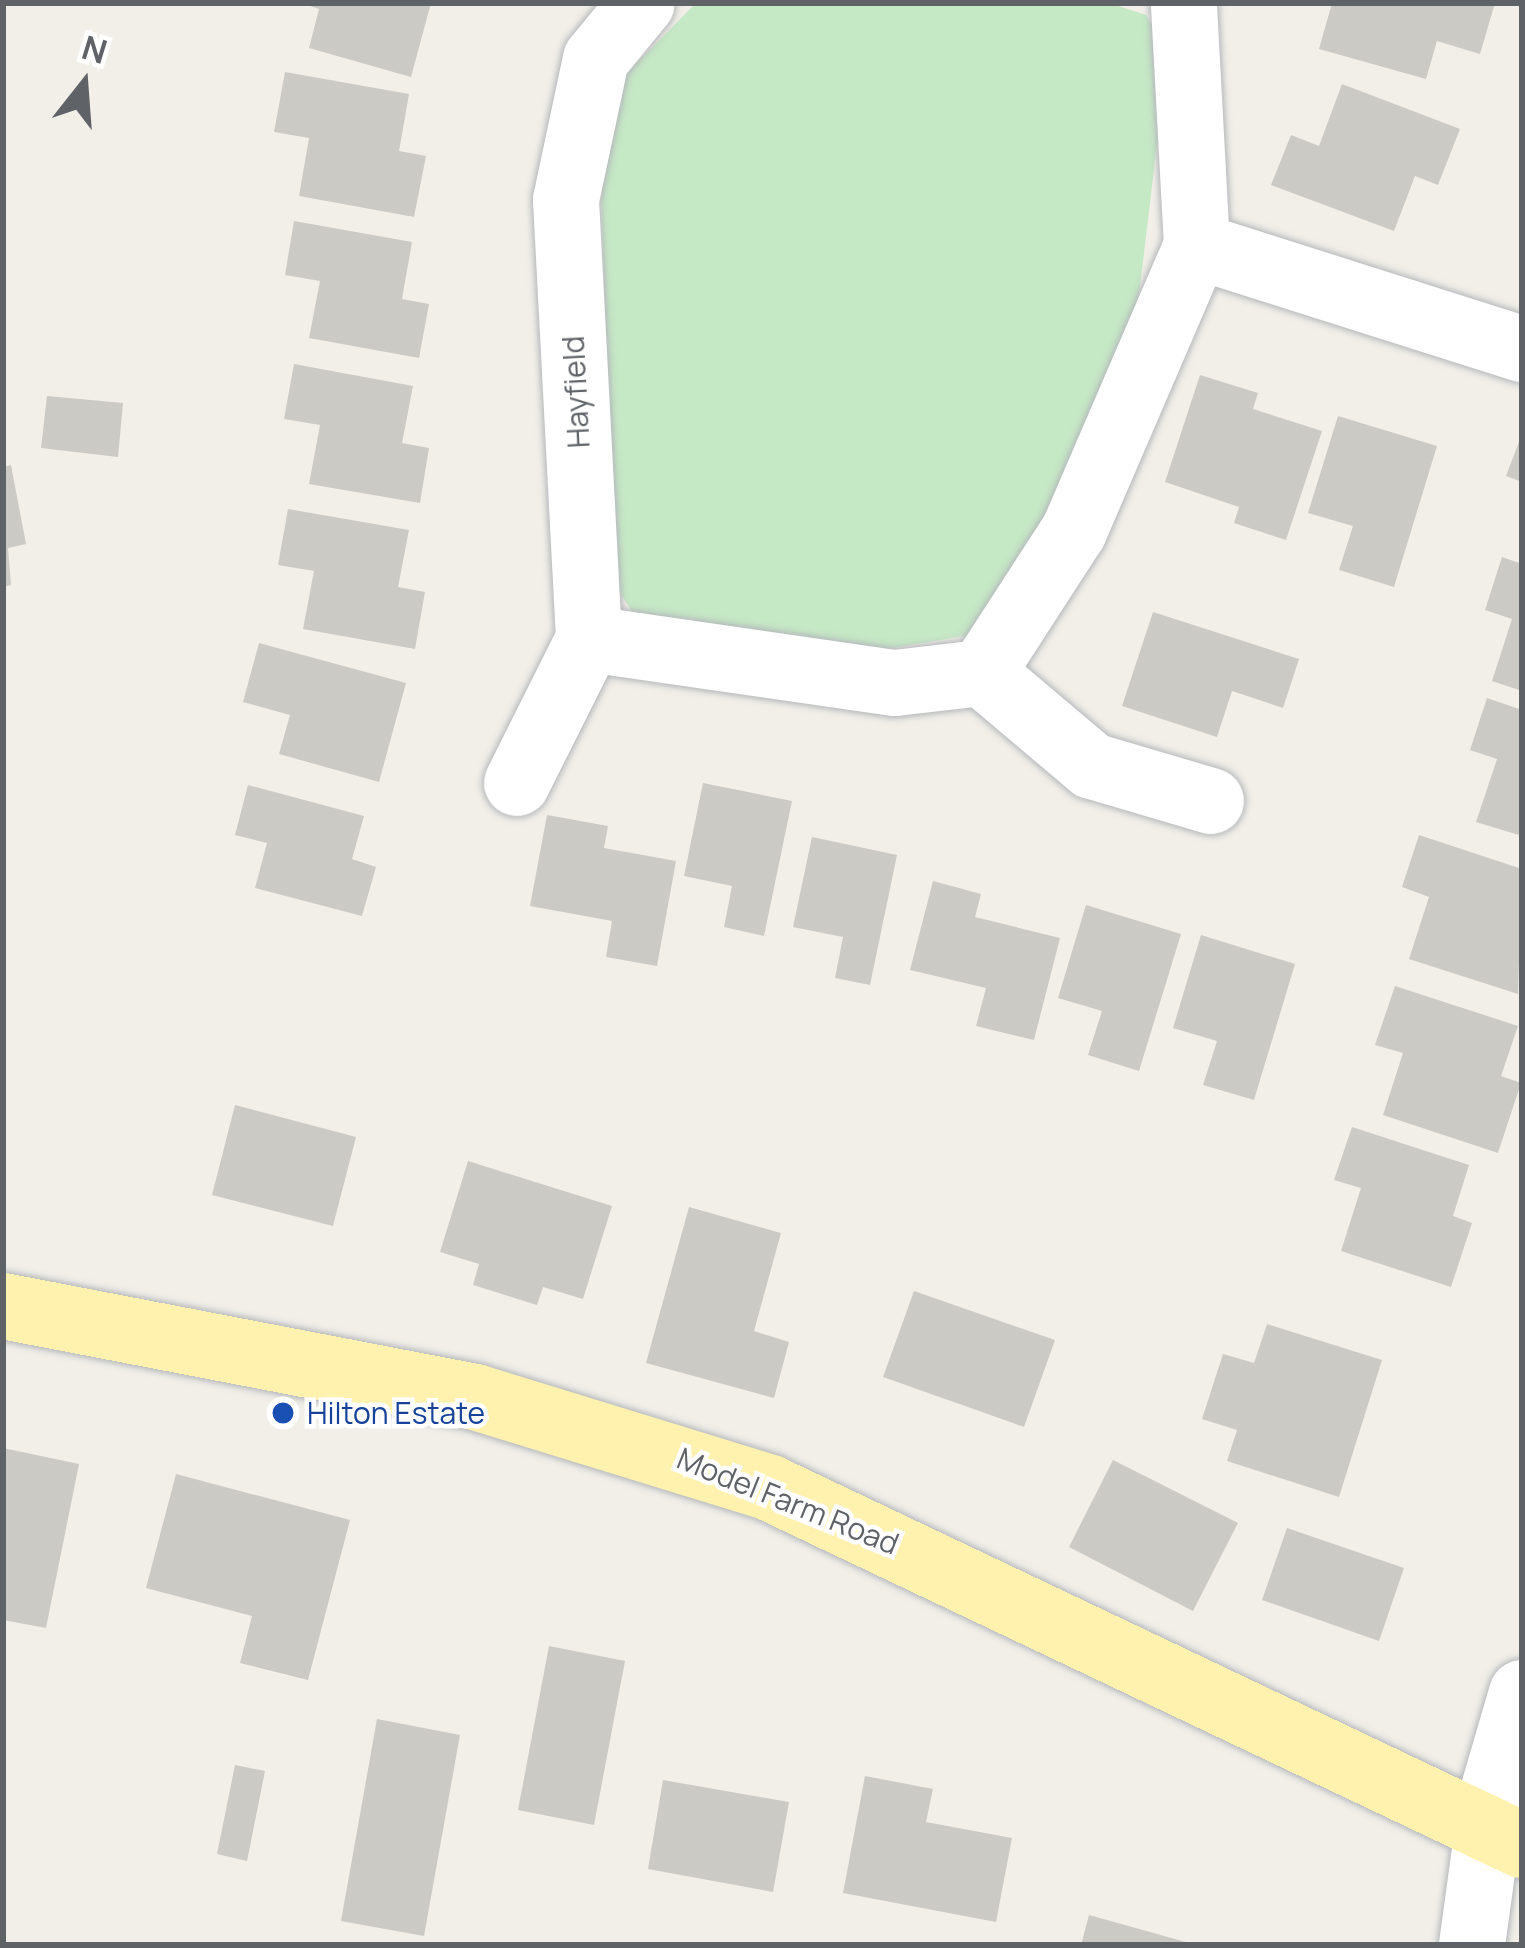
<!DOCTYPE html>
<html>
<head>
<meta charset="utf-8">
<style>
  body { margin:0 }
  #map { position:relative; width:1525px; height:1948px; overflow:hidden; background:#f1efe8; font-family:Manrope,sans-serif }
  div>[style] { position:absolute }
  .green>* { inset:0; background:#c5e8c5 }
  .building>* { inset:0; background:#cccac5 }
  .roads { filter:drop-shadow(0 0 3px #b5b8bc) drop-shadow(0 0 3px #b5b8bc) }
  .minor>* { height:66px; margin:-33px; padding:0 33px; transform-origin:33px; border-radius:33px; background:#fff }
  .major>* { height:66px; margin:-33px; padding:0 33px; transform-origin:33px; border-radius:33px; background:#fff2af }
  .dots>* { width:33px; height:33px; translate:-50% -50%; box-sizing:border-box; border:6px solid #fff; border-radius:50% }
  span { translate:-50% -50%; white-space:nowrap; text-align:center; line-height:1.15; -webkit-text-stroke:9px #fff; paint-order:stroke }
  .street-label { font-size:30px; color:#5f6368 }
  .transit-label { font-size:30px; color:#164399 }
  .left { translate:0 -50%; text-align:left }
  .frame { position:absolute; inset:0; border:6px solid #5f6368; pointer-events:none }
  .north { position:absolute; left:24px; top:24px; width:120px; height:120px; -webkit-text-stroke:9px #fff; paint-order:stroke; rotate:17deg; font-size:33px; font-weight:700; line-height:48px; text-align:center; color:#5f6368 }
  .north::after { content:''; display:block; margin:auto; width:42px; height:54px; background:#5f6368; clip-path:polygon(50% 0,100% 100%,50% 72%,0 100%) }
</style>
</head>
<body>
<div id="map">
  <div class="green">
    <i style="clip-path:polygon(696px 3px,1109px 3px,1146px 15px,1168px 52px,1125px 412px,989px 632px,855px 654px,640px 623px,613px 583px,600px 145px,621px 79px)"></i>
  </div>
  <div class="building">
    <i style="clip-path:polygon(302px 3px,431px 3px,411px 77px,309px 48px,319px 9px)"></i>
    <i style="clip-path:polygon(1332px 3px,1495px 3px,1480px 54px,1437px 41px,1426px 79px,1319px 49px)"></i>
    <i style="clip-path:polygon(285px 72px,409px 94px,399px 151px,426px 156px,414px 217px,299px 196px,309px 138px,274px 132px)"></i>
    <i style="clip-path:polygon(1342px 84px,1460px 129px,1438px 185px,1415px 176px,1394px 231px,1271px 185px,1291px 135px,1319px 146px)"></i>
    <i style="clip-path:polygon(294px 221px,412px 242px,402px 299px,429px 304px,419px 358px,309px 338px,320px 281px,285px 275px)"></i>
    <i style="clip-path:polygon(294px 364px,413px 386px,402px 443px,429px 448px,420px 503px,309px 484px,320px 425px,284px 419px)"></i>
    <i style="clip-path:polygon(1200px 375px,1258px 393px,1253px 409px,1322px 431px,1286px 540px,1234px 523px,1239px 507px,1165px 482px)"></i>
    <i style="clip-path:polygon(47px 396px,123px 403px,118px 457px,41px 448px)"></i>
    <i style="clip-path:polygon(1338px 416px,1437px 446px,1394px 587px,1339px 570px,1353px 526px,1308px 513px)"></i>
    <i style="clip-path:polygon(1522px 434px,1522px 482px,1506px 476px)"></i>
    <i style="clip-path:polygon(11px 465px,26px 544px,8px 548px,11px 585px,3px 587px,3px 467px)"></i>
    <i style="clip-path:polygon(288px 509px,409px 530px,398px 587px,425px 592px,415px 649px,303px 629px,314px 571px,278px 565px)"></i>
    <i style="clip-path:polygon(1502px 557px,1522px 564px,1522px 691px,1492px 681px,1512px 619px,1485px 610px)"></i>
    <i style="clip-path:polygon(1153px 612px,1299px 659px,1283px 708px,1232px 691px,1217px 737px,1122px 706px)"></i>
    <i style="clip-path:polygon(259px 643px,406px 683px,379px 782px,279px 754px,290px 715px,243px 702px)"></i>
    <i style="clip-path:polygon(1487px 698px,1522px 710px,1522px 836px,1476px 822px,1497px 759px,1470px 750px)"></i>
    <i style="clip-path:polygon(703px 783px,792px 801px,764px 936px,724px 927px,732px 886px,684px 876px)"></i>
    <i style="clip-path:polygon(248px 785px,364px 816px,352px 859px,376px 867px,362px 916px,255px 888px,267px 843px,235px 835px)"></i>
    <i style="clip-path:polygon(547px 815px,608px 826px,604px 848px,676px 861px,657px 966px,606px 957px,612px 921px,530px 906px)"></i>
    <i style="clip-path:polygon(1419px 835px,1522px 869px,1518px 994px,1409px 959px,1429px 897px,1402px 887px)"></i>
    <i style="clip-path:polygon(812px 837px,897px 855px,870px 985px,835px 978px,843px 937px,793px 927px)"></i>
    <i style="clip-path:polygon(933px 881px,981px 894px,975px 917px,1060px 938px,1034px 1040px,976px 1026px,986px 988px,910px 970px)"></i>
    <i style="clip-path:polygon(1086px 905px,1181px 934px,1139px 1071px,1088px 1055px,1102px 1011px,1058px 998px)"></i>
    <i style="clip-path:polygon(1201px 935px,1295px 964px,1254px 1100px,1203px 1085px,1217px 1041px,1173px 1028px)"></i>
    <i style="clip-path:polygon(1395px 986px,1518px 1026px,1501px 1076px,1521px 1083px,1498px 1153px,1383px 1115px,1403px 1053px,1375px 1045px)"></i>
    <i style="clip-path:polygon(235px 1105px,356px 1137px,333px 1226px,212px 1195px)"></i>
    <i style="clip-path:polygon(1352px 1127px,1469px 1165px,1453px 1216px,1472px 1223px,1451px 1287px,1341px 1251px,1361px 1188px,1334px 1180px)"></i>
    <i style="clip-path:polygon(468px 1161px,612px 1206px,583px 1299px,543px 1287px,537px 1305px,473px 1285px,479px 1264px,440px 1252px)"></i>
    <i style="clip-path:polygon(689px 1207px,781px 1233px,754px 1331px,789px 1342px,774px 1398px,646px 1363px)"></i>
    <i style="clip-path:polygon(914px 1291px,1055px 1340px,1024px 1427px,883px 1377px)"></i>
    <i style="clip-path:polygon(1267px 1324px,1382px 1360px,1339px 1497px,1227px 1461px,1237px 1430px,1202px 1419px,1223px 1354px,1254px 1363px)"></i>
    <i style="clip-path:polygon(3px 1448px,79px 1464px,46px 1628px,3px 1620px)"></i>
    <i style="clip-path:polygon(1113px 1460px,1238px 1523px,1193px 1611px,1069px 1547px)"></i>
    <i style="clip-path:polygon(176px 1474px,350px 1520px,308px 1680px,240px 1663px,252px 1616px,146px 1588px)"></i>
    <i style="clip-path:polygon(1287px 1528px,1404px 1568px,1379px 1641px,1262px 1600px)"></i>
    <i style="clip-path:polygon(549px 1646px,625px 1661px,594px 1825px,518px 1810px)"></i>
    <i style="clip-path:polygon(377px 1719px,460px 1735px,424px 1936px,341px 1921px)"></i>
    <i style="clip-path:polygon(235px 1765px,265px 1771px,247px 1861px,217px 1854px)"></i>
    <i style="clip-path:polygon(865px 1776px,933px 1789px,926px 1822px,1012px 1838px,996px 1922px,843px 1893px)"></i>
    <i style="clip-path:polygon(663px 1780px,789px 1802px,773px 1892px,648px 1869px)"></i>
    <i style="clip-path:polygon(1089px 1915px,1193px 1944px,1193px 1945px,1081px 1945px)"></i>
  </div>
  <div class="roads">
    <div class="minor">
      <i style="left:1197px;top:246px;width:341px;rotate:17.6deg"></i>
      <i style="left:589px;top:639px;width:309px;rotate:8.2deg"></i>
      <i style="left:895px;top:683px;width:88px;rotate:-6.6deg"></i>
      <i style="left:982px;top:673px;width:169px;rotate:-57.1deg"></i>
      <i style="left:1074px;top:531px;width:310px;rotate:-66.7deg"></i>
      <i style="left:1197px;top:246px;width:243px;rotate:-93.1deg"></i>
      <i style="left:982px;top:673px;width:144px;rotate:40.2deg"></i>
      <i style="left:1092px;top:766px;width:124px;rotate:16.4deg"></i>
      <i style="left:517px;top:783px;width:161px;rotate:-63.4deg"></i>
      <i style="left:589px;top:639px;width:440px;rotate:-93deg"></i>
      <i style="left:566px;top:200px;width:144px;rotate:-78deg"></i>
      <i style="left:596px;top:59px;width:72px;rotate:-50.6deg"></i>
      <i style="left:1472px;top:1945px;width:154px;rotate:-82.2deg"></i>
      <i style="left:1493px;top:1792px;width:103px;rotate:-73.7deg"></i>
    </div>
    <div class="major">
      <i style="left:3px;top:1306px;width:481px;rotate:10.9deg"></i>
      <i style="left:475px;top:1397px;width:309px;rotate:17.1deg"></i>
      <i style="left:770px;top:1488px;width:832px;rotate:25.4deg"></i>
    </div>
  </div>
  <div class="dots">
    <i style="left:283px;top:1413px;background:#1a4fb4"></i>
  </div>
  <div class="street-label">
    <span style="left:576px;top:392px;rotate:-93deg">Hayfield</span>
    <span style="left:788px;top:1501px;rotate:22deg">Model Farm Road</span>
  </div>
  <div class="transit-label">
    <span class="left" style="left:307px;top:1413px">Hilton Estate</span>
  </div>
  <div class="frame"></div>
  <div class="north">N</div>
</div>
</body>
</html>
